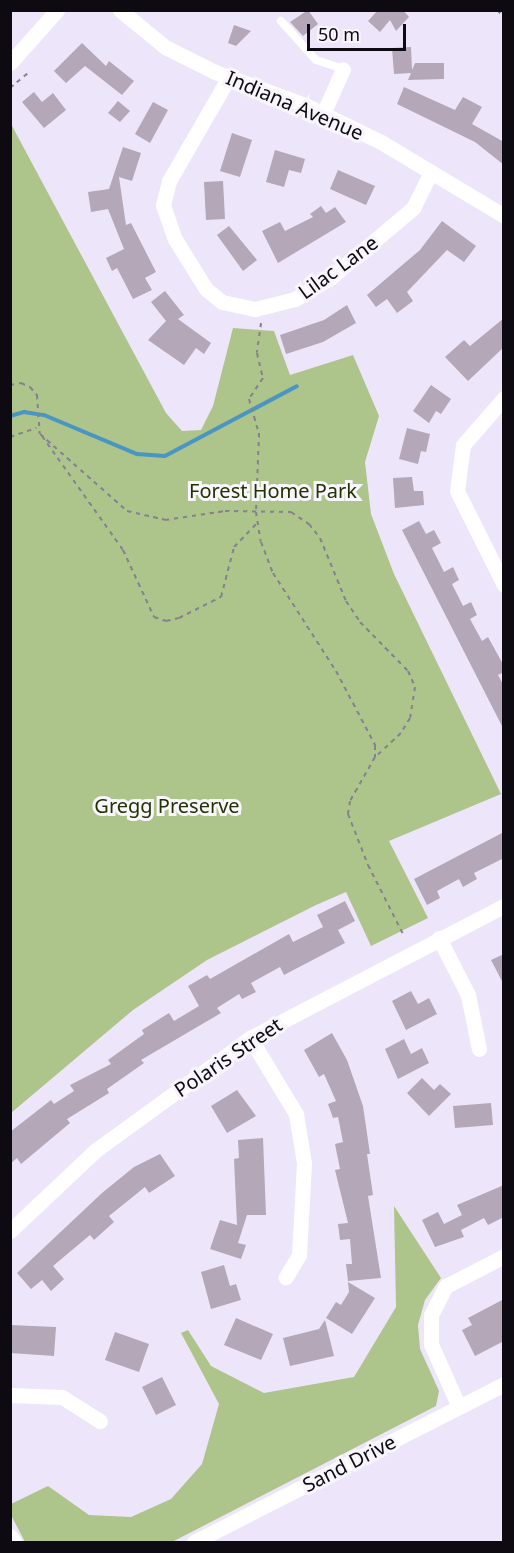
<!DOCTYPE html>
<html>
<head>
<meta charset="utf-8">
<style>
  body { margin:0 }
  #map { position:relative; width:514px; height:1553px; overflow:hidden; background:#ede6fa; font-family:"Noto Sans",sans-serif }
  div>[style] { position:absolute }
  .green>* { inset:0; background:#adc48b }
  .stream>* { height:4px; margin:-2px; padding:0 2px; transform-origin:2px; border-radius:2px; background:#4995c3 }
  .building>* { inset:0; background:#b3a7b8 }
  .path>* { height:2px; margin-top:-1px; transform-origin:0; background:repeating-linear-gradient(90deg,#85818e 0 4.5px,transparent 0 9px) }
  .service>* { height:8px; margin:-4px; padding:0 4px; transform-origin:4px; border-radius:4px; background:#fff }
  .minor>* { height:15px; margin:-7.5px; padding:0 7.5px; transform-origin:7.5px; border-radius:7.5px; background:#fff }
  span { translate:-50% -50%; white-space:nowrap; text-align:center; line-height:1.15; -webkit-text-stroke:6px #f8f5fd; paint-order:stroke }
  .street-label { font-size:20px; color:#0d0b11 }
  .park-label { font-size:20px; color:#230 }
  .frame { position:absolute; inset:0; border:12px solid #0d0b11; pointer-events:none }
  .scale { position:absolute; left:307px; top:24px; width:99px; height:27px; box-sizing:border-box; border:3px solid #0d0b11; border-top:0; padding-left:8px; font-size:18px; line-height:21px; white-space:nowrap; color:#0d0b11; -webkit-text-stroke:4px #f8f5fd; paint-order:stroke }
</style>
</head>
<body>
<div id="map">
  <div class="green">
    <i style="clip-path:polygon(11px 124px,166px 413px,182px 431px,201px 430px,213px 406px,233px 328px,274px 331px,290px 375px,353px 355px,379px 416px,365px 462px,371px 514px,394px 574px,501px 794px,389px 841px,428px 918px,371px 946px,346px 892px,316px 905px,207px 960px,133px 1010px,11px 1113px)"></i>
    <i style="clip-path:polygon(394px 1206px,441px 1278px,425px 1300px,418px 1325px,420px 1349px,439px 1391px,436px 1406px,172px 1542px,25px 1542px,11px 1515px,11px 1504px,48px 1486px,89px 1515px,131px 1517px,171px 1499px,202px 1464px,219px 1404px,181px 1333px,188px 1330px,211px 1366px,264px 1393px,354px 1377px,396px 1307px)"></i>
  </div>
  <div class="stream">
    <i style="left:10px;top:416px;width:15px;rotate:-16deg"></i>
    <i style="left:24px;top:412px;width:20px;rotate:9deg"></i>
    <i style="left:44px;top:415px;width:101px;rotate:22.8deg"></i>
    <i style="left:137px;top:454px;width:28px;rotate:4deg"></i>
    <i style="left:165px;top:456px;width:149px;rotate:-27.9deg"></i>
  </div>
  <div class="building">
    <i style="clip-path:polygon(308px 10px,318px 24px,303px 36px,290px 22px)"></i>
    <i style="clip-path:polygon(378px 10px,403px 10px,409px 17px,396px 31px,390px 20px,380px 32px,368px 21px)"></i>
    <i style="clip-path:polygon(234px 25px,251px 31px,236px 46px,228px 43px)"></i>
    <i style="clip-path:polygon(82px 43px,106px 66px,109px 61px,134px 81px,122px 95px,85px 66px,66px 83px,54px 71px)"></i>
    <i style="clip-path:polygon(411px 47px,412px 70px,415px 63px,444px 63px,444px 79px,408px 80px,411px 73px,394px 74px,392px 48px)"></i>
    <i style="clip-path:polygon(404px 87px,455px 110px,463px 97px,482px 107px,472px 124px,504px 142px,504px 165px,475px 142px,397px 104px)"></i>
    <i style="clip-path:polygon(34px 92px,42px 102px,53px 93px,66px 110px,44px 128px,22px 102px)"></i>
    <i style="clip-path:polygon(118px 101px,130px 111px,120px 122px,108px 113px)"></i>
    <i style="clip-path:polygon(153px 102px,168px 110px,150px 143px,135px 134px)"></i>
    <i style="clip-path:polygon(232px 133px,252px 140px,240px 177px,220px 171px)"></i>
    <i style="clip-path:polygon(123px 147px,141px 153px,132px 181px,119px 177px,126px 225px,131px 223px,156px 272px,145px 278px,152px 290px,133px 299px,117px 268px,112px 271px,106px 258px,124px 249px,108px 209px,91px 212px,88px 192px,109px 189px)"></i>
    <i style="clip-path:polygon(275px 150px,305px 159px,301px 173px,289px 170px,284px 187px,266px 182px)"></i>
    <i style="clip-path:polygon(338px 170px,375px 186px,366px 205px,330px 189px)"></i>
    <i style="clip-path:polygon(223px 181px,225px 219px,206px 220px,204px 182px)"></i>
    <i style="clip-path:polygon(321px 206px,326px 213px,335px 207px,346px 222px,278px 263px,262px 231px,280px 222px,285px 231px,313px 217px,310px 214px)"></i>
    <i style="clip-path:polygon(442px 221px,476px 246px,464px 262px,447px 250px,407px 292px,413px 301px,397px 313px,387px 299px,376px 307px,367px 295px,420px 250px)"></i>
    <i style="clip-path:polygon(229px 226px,257px 260px,243px 271px,217px 235px)"></i>
    <i style="clip-path:polygon(165px 291px,184px 315px,178px 319px,211px 343px,204px 354px,196px 348px,184px 365px,148px 340px,166px 321px,151px 302px)"></i>
    <i style="clip-path:polygon(347px 305px,356px 323px,323px 342px,286px 354px,280px 335px,324px 320px)"></i>
    <i style="clip-path:polygon(504px 318px,504px 347px,468px 381px,445px 357px,464px 340px,470px 346px)"></i>
    <i style="clip-path:polygon(431px 385px,451px 399px,441px 414px,436px 411px,429px 423px,413px 411px)"></i>
    <i style="clip-path:polygon(407px 428px,430px 434px,426px 452px,421px 451px,418px 464px,399px 459px)"></i>
    <i style="clip-path:polygon(412px 477px,414px 491px,423px 491px,424px 505px,395px 508px,393px 478px)"></i>
    <i style="clip-path:polygon(419px 521px,426px 534px,434px 530px,441px 543px,432px 548px,444px 572px,453px 567px,459px 580px,452px 584px,463px 606px,471px 602px,477px 615px,470px 619px,482px 641px,488px 637px,504px 666px,504px 672px,498px 675px,504px 686px,504px 730px,402px 530px)"></i>
    <i style="clip-path:polygon(504px 832px,504px 858px,474px 873px,477px 879px,463px 887px,459px 879px,437px 891px,440px 898px,427px 905px,414px 879px)"></i>
    <i style="clip-path:polygon(345px 901px,355px 921px,338px 930px,345px 943px,284px 975px,280px 967px,251px 983px,256px 992px,242px 999px,239px 994px,217px 1008px,221px 1013px,141px 1060px,144px 1063px,107px 1089px,109px 1093px,67px 1119px,70px 1123px,21px 1164px,17px 1158px,10px 1164px,10px 1132px,51px 1100px,54px 1104px,74px 1091px,70px 1085px,111px 1064px,108px 1060px,144px 1034px,142px 1030px,169px 1013px,174px 1021px,199px 1006px,188px 986px,207px 975px,210px 979px,289px 934px,293px 942px,323px 927px,317px 915px)"></i>
    <i style="clip-path:polygon(504px 954px,504px 985px,491px 960px)"></i>
    <i style="clip-path:polygon(411px 991px,418px 1004px,429px 998px,437px 1014px,406px 1030px,392px 1001px)"></i>
    <i style="clip-path:polygon(332px 1033px,347px 1060px,363px 1106px,370px 1154px,367px 1154px,373px 1195px,368px 1196px,381px 1278px,348px 1281px,346px 1264px,352px 1264px,350px 1239px,340px 1240px,338px 1224px,348px 1223px,335px 1170px,340px 1169px,335px 1144px,343px 1142px,338px 1117px,333px 1118px,328px 1104px,336px 1101px,324px 1074px,319px 1077px,304px 1050px)"></i>
    <i style="clip-path:polygon(404px 1039px,411px 1054px,422px 1048px,429px 1063px,398px 1079px,385px 1049px)"></i>
    <i style="clip-path:polygon(422px 1078px,434px 1090px,440px 1084px,451px 1094px,429px 1116px,407px 1093px)"></i>
    <i style="clip-path:polygon(237px 1090px,256px 1116px,227px 1133px,211px 1106px)"></i>
    <i style="clip-path:polygon(491px 1103px,493px 1125px,455px 1128px,453px 1106px)"></i>
    <i style="clip-path:polygon(263px 1138px,266px 1215px,247px 1215px,238px 1243px,246px 1245px,241px 1259px,210px 1249px,220px 1220px,237px 1225px,234px 1159px,239px 1158px,238px 1140px)"></i>
    <i style="clip-path:polygon(160px 1154px,175px 1176px,149px 1193px,145px 1187px,109px 1216px,114px 1222px,94px 1240px,90px 1235px,53px 1266px,64px 1279px,51px 1291px,42px 1280px,31px 1289px,17px 1273px,102px 1193px,134px 1167px)"></i>
    <i style="clip-path:polygon(504px 1185px,504px 1217px,488px 1225px,484px 1218px,461px 1230px,464px 1237px,435px 1247px,422px 1220px,438px 1212px,444px 1224px,462px 1215px,457px 1205px)"></i>
    <i style="clip-path:polygon(224px 1265px,230px 1286px,236px 1284px,241px 1300px,211px 1309px,201px 1272px)"></i>
    <i style="clip-path:polygon(348px 1282px,375px 1298px,352px 1334px,326px 1318px,336px 1302px,341px 1305px,349px 1292px)"></i>
    <i style="clip-path:polygon(504px 1299px,504px 1341px,475px 1356px,462px 1330px,472px 1325px,468px 1318px)"></i>
    <i style="clip-path:polygon(236px 1318px,273px 1334px,261px 1360px,224px 1345px)"></i>
    <i style="clip-path:polygon(325px 1320px,334px 1356px,290px 1366px,283px 1338px,319px 1329px)"></i>
    <i style="clip-path:polygon(10px 1325px,56px 1327px,54px 1356px,10px 1353px)"></i>
    <i style="clip-path:polygon(115px 1332px,149px 1344px,139px 1372px,105px 1360px)"></i>
    <i style="clip-path:polygon(162px 1377px,176px 1405px,156px 1415px,142px 1387px)"></i>
  </div>
  <div class="path">
    <i style="left:497px;top:10px;width:10px;rotate:45deg"></i>
    <i style="left:10px;top:88px;width:23px;rotate:-40deg"></i>
    <i style="left:261px;top:323px;width:30px;rotate:98deg"></i>
    <i style="left:257px;top:353px;width:26px;rotate:77deg"></i>
    <i style="left:263px;top:378px;width:25px;rotate:124deg"></i>
    <i style="left:249px;top:399px;width:35px;rotate:74deg"></i>
    <i style="left:259px;top:433px;width:79px;rotate:92.2deg"></i>
    <i style="left:256px;top:512px;width:30px;rotate:81deg"></i>
    <i style="left:261px;top:542px;width:33px;rotate:69deg"></i>
    <i style="left:273px;top:573px;width:117px;rotate:57.3deg"></i>
    <i style="left:336px;top:671px;width:84px;rotate:62.2deg"></i>
    <i style="left:375px;top:745px;width:12px;rotate:90deg"></i>
    <i style="left:375px;top:757px;width:51px;rotate:119.6deg"></i>
    <i style="left:350px;top:801px;width:13px;rotate:99deg"></i>
    <i style="left:348px;top:814px;width:55px;rotate:68.6deg"></i>
    <i style="left:368px;top:865px;width:80px;rotate:63.1deg"></i>
    <i style="left:10px;top:385px;width:11px;rotate:-10deg"></i>
    <i style="left:21px;top:383px;width:10px;rotate:24deg"></i>
    <i style="left:30px;top:387px;width:11px;rotate:49deg"></i>
    <i style="left:37px;top:395px;width:39px;rotate:86deg"></i>
    <i style="left:40px;top:434px;width:116px;rotate:41.5deg"></i>
    <i style="left:127px;top:511px;width:39px;rotate:13deg"></i>
    <i style="left:165px;top:520px;width:61px;rotate:-8.5deg"></i>
    <i style="left:225px;top:511px;width:66px;rotate:0.9deg"></i>
    <i style="left:291px;top:512px;width:22px;rotate:34deg"></i>
    <i style="left:309px;top:524px;width:18px;rotate:52deg"></i>
    <i style="left:320px;top:538px;width:68px;rotate:67.6deg"></i>
    <i style="left:346px;top:601px;width:25px;rotate:56deg"></i>
    <i style="left:360px;top:622px;width:69px;rotate:45.6deg"></i>
    <i style="left:408px;top:671px;width:17px;rotate:66deg"></i>
    <i style="left:415px;top:687px;width:31px;rotate:99deg"></i>
    <i style="left:410px;top:718px;width:17px;rotate:121deg"></i>
    <i style="left:401px;top:733px;width:35px;rotate:137deg"></i>
    <i style="left:42px;top:436px;width:140px;rotate:54.6deg"></i>
    <i style="left:123px;top:550px;width:74px;rotate:65.2deg"></i>
    <i style="left:154px;top:617px;width:13px;rotate:18deg"></i>
    <i style="left:166px;top:621px;width:13px;rotate:-13deg"></i>
    <i style="left:179px;top:618px;width:47px;rotate:-26.6deg"></i>
    <i style="left:221px;top:597px;width:52px;rotate:-75.4deg"></i>
    <i style="left:234px;top:547px;width:33px;rotate:-46deg"></i>
    <i style="left:10px;top:437px;width:28px;rotate:-19deg"></i>
  </div>
  <div class="service">
    <i style="left:281px;top:21px;width:52px;rotate:48.1deg"></i>
    <i style="left:316px;top:60px;width:28px;rotate:18deg"></i>
  </div>
  <div class="minor">
    <i style="left:120px;top:10px;width:58px;rotate:39.4deg"></i>
    <i style="left:165px;top:47px;width:56px;rotate:26.6deg"></i>
    <i style="left:215px;top:72px;width:96px;rotate:20.1deg"></i>
    <i style="left:305px;top:105px;width:85px;rotate:26deg"></i>
    <i style="left:381px;top:142px;width:144px;rotate:31deg"></i>
    <i style="left:10px;top:63px;width:71px;rotate:-48.4deg"></i>
    <i style="left:229px;top:77px;width:120px;rotate:120deg"></i>
    <i style="left:169px;top:181px;width:25px;rotate:104deg"></i>
    <i style="left:163px;top:205px;width:36px;rotate:71deg"></i>
    <i style="left:175px;top:239px;width:59px;rotate:58.2deg"></i>
    <i style="left:206px;top:289px;width:21px;rotate:39deg"></i>
    <i style="left:222px;top:302px;width:34px;rotate:12deg"></i>
    <i style="left:255px;top:309px;width:41px;rotate:-14deg"></i>
    <i style="left:295px;top:299px;width:41px;rotate:-31deg"></i>
    <i style="left:330px;top:278px;width:109px;rotate:-40.1deg"></i>
    <i style="left:413px;top:208px;width:40px;rotate:-63.4deg"></i>
    <i style="left:323px;top:114px;width:49px;rotate:-66deg"></i>
    <i style="left:504px;top:398px;width:62px;rotate:131.1deg"></i>
    <i style="left:463px;top:445px;width:46px;rotate:97.4deg"></i>
    <i style="left:457px;top:491px;width:105px;rotate:63.4deg"></i>
    <i style="left:439px;top:938px;width:64px;rotate:63deg"></i>
    <i style="left:468px;top:995px;width:55px;rotate:78.5deg"></i>
    <i style="left:250px;top:1038px;width:89px;rotate:58.8deg"></i>
    <i style="left:296px;top:1114px;width:50px;rotate:80.7deg"></i>
    <i style="left:304px;top:1163px;width:92px;rotate:93.1deg"></i>
    <i style="left:299px;top:1255px;width:26px;rotate:121deg"></i>
    <i style="left:10px;top:1231px;width:118px;rotate:-43.3deg"></i>
    <i style="left:96px;top:1150px;width:190px;rotate:-36deg"></i>
    <i style="left:250px;top:1038px;width:286px;rotate:-27.5deg"></i>
    <i style="left:10px;top:1395px;width:52px;rotate:2.2deg"></i>
    <i style="left:62px;top:1397px;width:45px;rotate:32.3deg"></i>
    <i style="left:459px;top:1407px;width:69px;rotate:-114deg"></i>
    <i style="left:431px;top:1344px;width:29px;rotate:-90deg"></i>
    <i style="left:431px;top:1315px;width:33px;rotate:-63deg"></i>
    <i style="left:446px;top:1286px;width:65px;rotate:-27.3deg"></i>
    <i style="left:10px;top:1536px;width:7px;rotate:56deg"></i>
    <i style="left:194px;top:1542px;width:348px;rotate:-27deg"></i>
  </div>
  <div class="street-label">
    <span style="left:295px;top:105px;rotate:23deg">Indiana Avenue</span>
    <span style="left:338px;top:267px;rotate:-36deg">Lilac Lane</span>
    <span style="left:228px;top:1057px;rotate:-34deg">Polaris Street</span>
    <span style="left:349px;top:1463px;rotate:-27deg">Sand Drive</span>
  </div>
  <div class="park-label">
    <span style="left:273px;top:490px">Forest Home Park</span>
    <span style="left:167px;top:805px">Gregg Preserve</span>
  </div>
  <div class="frame"></div>
  <div class="scale">50 m</div>
</div>
</body>
</html>
